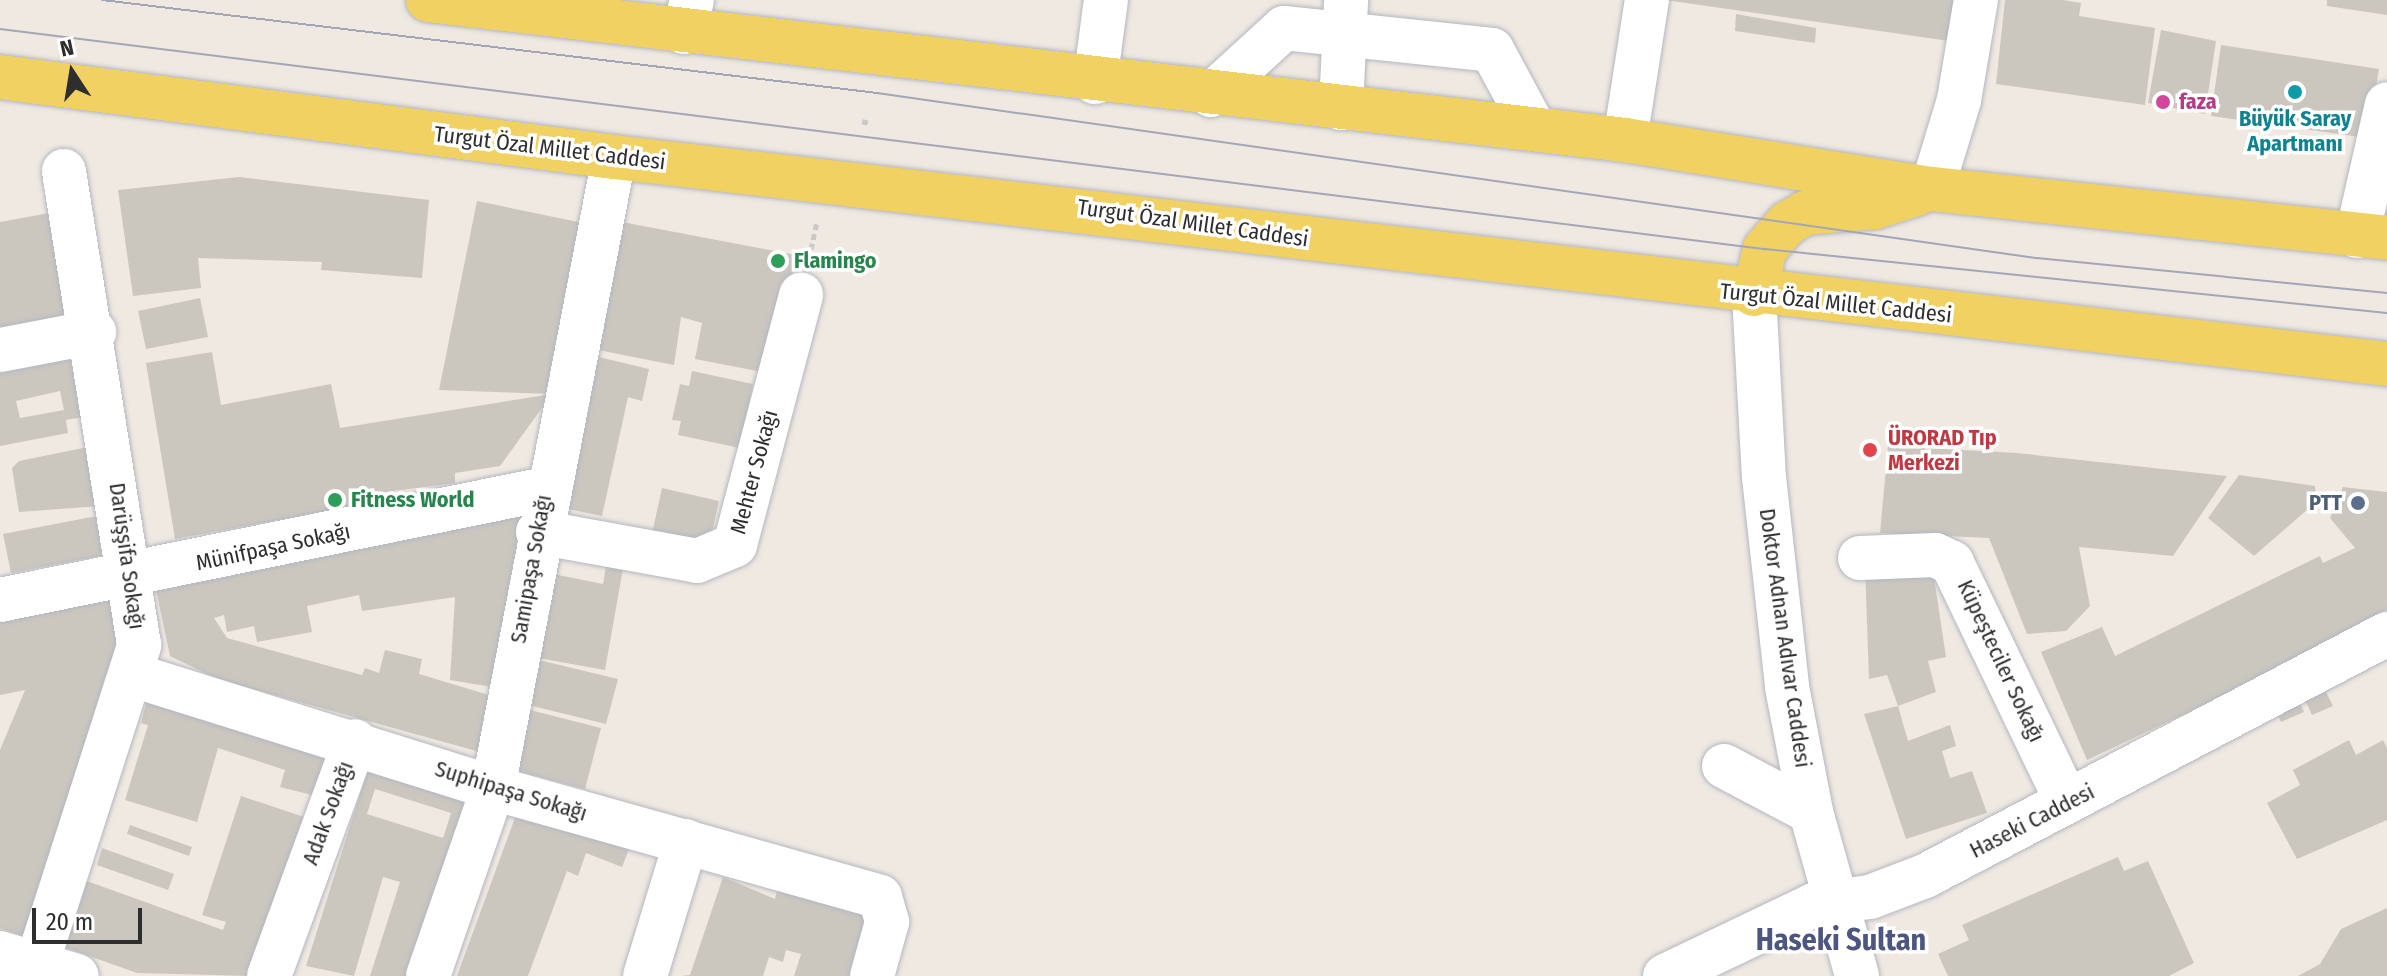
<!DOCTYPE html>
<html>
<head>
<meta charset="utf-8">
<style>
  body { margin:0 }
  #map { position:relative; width:2387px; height:976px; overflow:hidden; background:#efe9e1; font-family:"Fira Sans Condensed",sans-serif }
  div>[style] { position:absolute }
  .building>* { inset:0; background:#cbc7bf }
  .path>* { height:5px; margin-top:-2.5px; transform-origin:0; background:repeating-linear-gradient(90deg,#c9c9c9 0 6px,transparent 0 10px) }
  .roads { filter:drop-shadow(0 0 2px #b4b7c1) drop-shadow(0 0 2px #b4b7c1) }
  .minor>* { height:44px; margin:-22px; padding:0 22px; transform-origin:22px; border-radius:22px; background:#fff }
  .major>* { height:44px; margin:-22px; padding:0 22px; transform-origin:22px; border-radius:22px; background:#f2d163 }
  .tram>* { height:2px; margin:-1px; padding:0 1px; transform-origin:1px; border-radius:1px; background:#a3a6b8 }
  .dots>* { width:22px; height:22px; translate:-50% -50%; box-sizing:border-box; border:4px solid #fff; border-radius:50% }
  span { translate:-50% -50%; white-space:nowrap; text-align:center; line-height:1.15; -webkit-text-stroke:7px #fff; paint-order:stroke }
  .hotel-label { font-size:22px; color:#b23c85; font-weight:700 }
  .left { translate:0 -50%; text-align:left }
  .culture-label { font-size:22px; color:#0d838f; font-weight:700 }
  .street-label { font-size:22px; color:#2e2e2e }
  .leisure-label { font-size:22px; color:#27864d; font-weight:700 }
  .health-label { font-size:22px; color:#be3a42; font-weight:700 }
  .service-label { font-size:22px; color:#4e5e75; font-weight:700 }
  .right { translate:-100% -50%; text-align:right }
  .district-label { font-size:30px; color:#4d5680; font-weight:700 }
  .north { position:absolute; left:32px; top:32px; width:80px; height:80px; -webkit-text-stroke:6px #fff; paint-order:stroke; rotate:348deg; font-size:22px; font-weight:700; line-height:32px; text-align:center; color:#2e2e2e }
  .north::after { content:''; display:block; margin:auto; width:28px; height:36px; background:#2e2e2e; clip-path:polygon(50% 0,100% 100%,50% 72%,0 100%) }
  .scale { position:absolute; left:32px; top:908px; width:110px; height:36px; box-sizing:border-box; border:4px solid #2e2e2e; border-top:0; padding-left:10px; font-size:24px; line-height:28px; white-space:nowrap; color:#2e2e2e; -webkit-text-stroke:6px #fff; paint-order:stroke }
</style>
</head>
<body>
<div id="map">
  <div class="building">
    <i style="clip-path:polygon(1665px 0,1962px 0,1956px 42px)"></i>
    <i style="clip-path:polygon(2005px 0,2063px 0,2081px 3px,2079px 16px,2155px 28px,2145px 105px,1996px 84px)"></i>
    <i style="clip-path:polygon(2327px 0,2387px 0,2387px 15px,2327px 6px)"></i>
    <i style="clip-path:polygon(1736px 14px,1816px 28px,1815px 43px,1735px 31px)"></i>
    <i style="clip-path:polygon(2161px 30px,2216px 41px,2205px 114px,2148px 103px)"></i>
    <i style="clip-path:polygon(2221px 45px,2379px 69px,2367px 138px,2211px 116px)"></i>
    <i style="clip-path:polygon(239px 177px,429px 200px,422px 278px,321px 270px,322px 262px,198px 258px,201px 288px,133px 296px,118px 190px)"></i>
    <i style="clip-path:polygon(477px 201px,583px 223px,552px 394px,500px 466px,455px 473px,455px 483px,363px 495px,365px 504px,175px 539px,146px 363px,212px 352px,221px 405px,331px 384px,340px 428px,552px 394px,439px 390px)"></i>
    <i style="clip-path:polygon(60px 211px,80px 316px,0 330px,0 222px)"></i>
    <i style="clip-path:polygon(622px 222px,796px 255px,773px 374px,695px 359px,702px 323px,681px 317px,674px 365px,598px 350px)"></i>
    <i style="clip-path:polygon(200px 298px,208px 337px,146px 349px,138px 311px)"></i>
    <i style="clip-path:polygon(582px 353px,649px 369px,642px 401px,628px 397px,602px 516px,548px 505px)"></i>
    <i style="clip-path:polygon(evenodd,78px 357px,89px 416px,66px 420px,68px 433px,0 446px,0 372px,78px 357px,60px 391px,64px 410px,20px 418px,16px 401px,60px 391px)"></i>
    <i style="clip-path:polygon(692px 371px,753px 384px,740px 448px,678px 435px,681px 421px,672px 420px,680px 384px,689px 386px)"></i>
    <i style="clip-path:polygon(1888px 446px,2017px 453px,2227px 476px,2173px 556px,2079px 547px,2090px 606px,2066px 631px,2027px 634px,1989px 538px,1880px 533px)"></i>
    <i style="clip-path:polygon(88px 447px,100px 506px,19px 512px,12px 468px,19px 461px)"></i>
    <i style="clip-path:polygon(2239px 475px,2315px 486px,2316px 502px,2254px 556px,2208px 518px)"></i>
    <i style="clip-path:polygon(2343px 487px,2387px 492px,2387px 610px,2353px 626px,2356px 633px,2087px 760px,2041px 652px,2102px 627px,2115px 656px,2320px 556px,2323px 563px,2355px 548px,2330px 518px)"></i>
    <i style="clip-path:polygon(662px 488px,719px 501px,709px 546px,652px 534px)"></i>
    <i style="clip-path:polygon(527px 513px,504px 689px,450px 680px,455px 597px,362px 611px,359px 595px,307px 606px,312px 632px,257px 642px,254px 626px,227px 632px,224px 615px,214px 618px,227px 638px,362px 675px,365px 668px,379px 673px,385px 650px,422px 659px,419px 674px,499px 698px,487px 754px,217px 679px,170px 656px,155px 585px)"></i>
    <i style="clip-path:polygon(102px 515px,110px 554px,11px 573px,3px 534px)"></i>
    <i style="clip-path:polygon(607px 560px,624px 563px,605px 670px,538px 658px,553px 574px,603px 584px)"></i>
    <i style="clip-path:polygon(1932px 564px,1946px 657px,1928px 661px,1936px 692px,1898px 706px,1887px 675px,1869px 679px,1865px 566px)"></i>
    <i style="clip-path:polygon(115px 596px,124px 646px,33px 939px,0 928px,0 750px,25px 690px,0 695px,0 618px)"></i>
    <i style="clip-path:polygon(535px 659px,618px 679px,606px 724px,524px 704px)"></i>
    <i style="clip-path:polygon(2322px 684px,2333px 706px,2312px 715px,2302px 693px)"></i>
    <i style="clip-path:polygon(150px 689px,331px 738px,316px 796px,280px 787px,285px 770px,218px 748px,197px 822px,125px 800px,148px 725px,141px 723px)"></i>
    <i style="clip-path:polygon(2297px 697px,2304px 712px,2281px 722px,2274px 707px)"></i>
    <i style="clip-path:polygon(1898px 706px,1908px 741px,1950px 725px,1956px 746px,1942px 751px,1950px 778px,1972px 771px,1987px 813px,1906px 839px,1864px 714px)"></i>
    <i style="clip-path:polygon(526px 709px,601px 728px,585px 789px,510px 769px)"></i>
    <i style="clip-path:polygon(2349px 740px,2356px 755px,2383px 740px,2387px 748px,2387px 820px,2297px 859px,2267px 803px,2300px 785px,2293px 770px)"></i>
    <i style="clip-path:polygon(evenodd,371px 759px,477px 791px,417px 976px,370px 976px,400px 882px,383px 877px,354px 976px,306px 966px,371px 759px,375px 789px,451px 813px,443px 838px,367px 814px,375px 789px)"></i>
    <i style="clip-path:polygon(241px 796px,310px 819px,251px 976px,137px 973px,61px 946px,84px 880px,223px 930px,226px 922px,202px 915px)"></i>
    <i style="clip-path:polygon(520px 804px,632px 842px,622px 867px,586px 853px,578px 876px,567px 871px,528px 976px,457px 976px)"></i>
    <i style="clip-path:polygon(130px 825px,192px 847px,189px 856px,127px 834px)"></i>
    <i style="clip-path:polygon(102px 848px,174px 874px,168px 890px,97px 865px)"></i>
    <i style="clip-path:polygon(2118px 857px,2124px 871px,2148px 861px,2194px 963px,2169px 976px,1948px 976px,1938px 954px,1969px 940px,1962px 925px)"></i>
    <i style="clip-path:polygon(781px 876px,882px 906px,861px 976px,794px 976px,801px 954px,786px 950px,783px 962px,769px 957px,763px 976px,681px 976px,690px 975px,723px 877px,775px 899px)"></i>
    <i style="clip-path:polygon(2387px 908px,2387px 976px,2298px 976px,2320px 964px,2341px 929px)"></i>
  </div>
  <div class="path">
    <i style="left:862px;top:121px;width:10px;rotate:17deg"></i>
    <i style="left:809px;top:259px;width:39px;rotate:-78deg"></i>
  </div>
  <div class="roads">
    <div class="minor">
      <i style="left:684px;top:32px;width:33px;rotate:-76deg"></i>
      <i style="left:1095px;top:82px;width:83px;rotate:-82.4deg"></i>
      <i style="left:1211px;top:95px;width:99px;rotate:-42.5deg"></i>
      <i style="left:1284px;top:28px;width:209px;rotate:6deg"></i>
      <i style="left:1492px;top:50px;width:89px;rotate:61.7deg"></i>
      <i style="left:1341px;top:108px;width:108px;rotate:-87.3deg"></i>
      <i style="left:1625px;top:140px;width:142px;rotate:-81.1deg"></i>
      <i style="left:1932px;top:189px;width:93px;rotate:-73.1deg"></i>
      <i style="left:1959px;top:100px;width:101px;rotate:-80.4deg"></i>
      <i style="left:2357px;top:236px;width:135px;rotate:-77.2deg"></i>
      <i style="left:1754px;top:294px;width:183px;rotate:86.9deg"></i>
      <i style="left:1764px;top:477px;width:211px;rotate:83.7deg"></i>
      <i style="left:1787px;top:687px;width:127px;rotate:79.1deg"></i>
      <i style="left:1811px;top:812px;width:170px;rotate:74.3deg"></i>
      <i style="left:0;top:350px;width:96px;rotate:-10.8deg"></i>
      <i style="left:538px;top:532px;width:162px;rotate:10.3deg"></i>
      <i style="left:697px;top:561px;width:41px;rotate:-22.8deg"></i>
      <i style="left:735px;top:545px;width:259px;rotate:-75.2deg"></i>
      <i style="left:1860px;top:558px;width:75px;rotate:-2.3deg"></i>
      <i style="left:1935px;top:555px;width:19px;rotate:25deg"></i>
      <i style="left:1952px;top:563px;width:265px;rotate:64.3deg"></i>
      <i style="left:0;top:600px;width:556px;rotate:-11.51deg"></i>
      <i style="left:133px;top:675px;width:377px;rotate:17.4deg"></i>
      <i style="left:493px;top:788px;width:402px;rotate:15.7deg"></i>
      <i style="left:880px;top:897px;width:26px;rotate:74deg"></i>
      <i style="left:887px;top:922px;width:56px;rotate:105.5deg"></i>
      <i style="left:1724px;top:766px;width:98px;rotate:27.9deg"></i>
      <i style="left:0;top:953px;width:80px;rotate:16.6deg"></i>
      <i style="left:33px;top:976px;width:348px;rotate:-72.2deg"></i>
      <i style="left:139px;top:645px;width:480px;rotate:-99deg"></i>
      <i style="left:269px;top:976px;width:250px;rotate:-69.9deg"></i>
      <i style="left:428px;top:976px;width:199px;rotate:-70.9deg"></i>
      <i style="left:493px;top:788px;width:642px;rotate:-79.14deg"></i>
      <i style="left:645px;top:976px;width:141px;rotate:-73.1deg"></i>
      <i style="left:1665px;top:976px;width:167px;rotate:-25.5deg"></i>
      <i style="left:1816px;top:904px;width:54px;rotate:-7.4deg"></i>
      <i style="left:1870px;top:897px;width:59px;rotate:-20.9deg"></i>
      <i style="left:1925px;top:876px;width:522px;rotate:-27.65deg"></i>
    </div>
    <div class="major">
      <i style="left:428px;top:0;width:1205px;rotate:6.67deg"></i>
      <i style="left:1625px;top:140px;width:311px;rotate:9.1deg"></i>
      <i style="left:1932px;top:189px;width:458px;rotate:6.1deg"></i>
      <i style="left:0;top:77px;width:619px;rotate:7.42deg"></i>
      <i style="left:614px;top:157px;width:1785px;rotate:6.66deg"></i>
      <i style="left:1754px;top:294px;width:46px;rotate:-76.3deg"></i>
      <i style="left:1765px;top:249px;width:35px;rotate:-49deg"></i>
      <i style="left:1788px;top:223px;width:20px;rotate:-30deg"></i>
      <i style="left:1805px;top:213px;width:70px;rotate:-4.9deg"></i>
      <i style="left:1875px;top:207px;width:46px;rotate:-17.7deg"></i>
    </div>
  </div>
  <div class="tram">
    <i style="left:102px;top:0;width:781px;rotate:6.84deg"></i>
    <i style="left:877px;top:93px;width:1172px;rotate:8.1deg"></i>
    <i style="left:2037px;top:258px;width:352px;rotate:5.7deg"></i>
    <i style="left:0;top:29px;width:1779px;rotate:7.11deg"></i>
    <i style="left:1765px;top:249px;width:625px;rotate:5.87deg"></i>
  </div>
  <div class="dots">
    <i style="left:2295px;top:92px;background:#0f9aa8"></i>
    <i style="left:2163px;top:102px;background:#d1479c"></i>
    <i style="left:778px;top:261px;background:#2e9e5b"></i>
    <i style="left:1870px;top:450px;background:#e0444e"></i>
    <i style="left:335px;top:500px;background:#2e9e5b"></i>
    <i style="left:2358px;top:503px;background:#5c6f8a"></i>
  </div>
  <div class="hotel-label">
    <span class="left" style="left:2179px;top:102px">faza</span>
  </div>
  <div class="culture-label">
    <span style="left:2295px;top:131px">Büyük Saray<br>Apartmanı</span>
  </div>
  <div class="street-label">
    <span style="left:550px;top:148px;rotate:7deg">Turgut Özal Millet Caddesi</span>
    <span style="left:1193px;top:223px;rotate:8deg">Turgut Özal Millet Caddesi</span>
    <span style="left:1836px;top:303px;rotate:6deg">Turgut Özal Millet Caddesi</span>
    <span style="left:754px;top:472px;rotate:-75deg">Mehter Sokağı</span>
    <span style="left:273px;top:547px;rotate:-12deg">Münifpaşa Sokağı</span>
    <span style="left:127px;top:556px;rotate:82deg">Darüşşifa Sokağı</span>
    <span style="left:531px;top:569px;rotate:-80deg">Samipaşa Sokağı</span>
    <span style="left:1785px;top:638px;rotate:82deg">Doktor Adnan Adıvar Caddesi</span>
    <span style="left:2001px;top:661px;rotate:65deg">Küpeşteciler Sokağı</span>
    <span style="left:511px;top:791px;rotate:17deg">Suphipaşa Sokağı</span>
    <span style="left:328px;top:813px;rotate:-70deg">Adak Sokağı</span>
    <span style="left:2032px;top:821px;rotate:-27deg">Haseki Caddesi</span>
  </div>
  <div class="leisure-label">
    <span class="left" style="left:794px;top:261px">Flamingo</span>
    <span class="left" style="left:351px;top:500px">Fitness World</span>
  </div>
  <div class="health-label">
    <span class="left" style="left:1888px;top:450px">ÜRORAD Tıp<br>Merkezi</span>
  </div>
  <div class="service-label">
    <span class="right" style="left:2342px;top:503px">PTT</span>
  </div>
  <div class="district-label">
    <span style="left:1841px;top:940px">Haseki Sultan</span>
  </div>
  <div class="north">N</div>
  <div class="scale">20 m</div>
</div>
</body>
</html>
